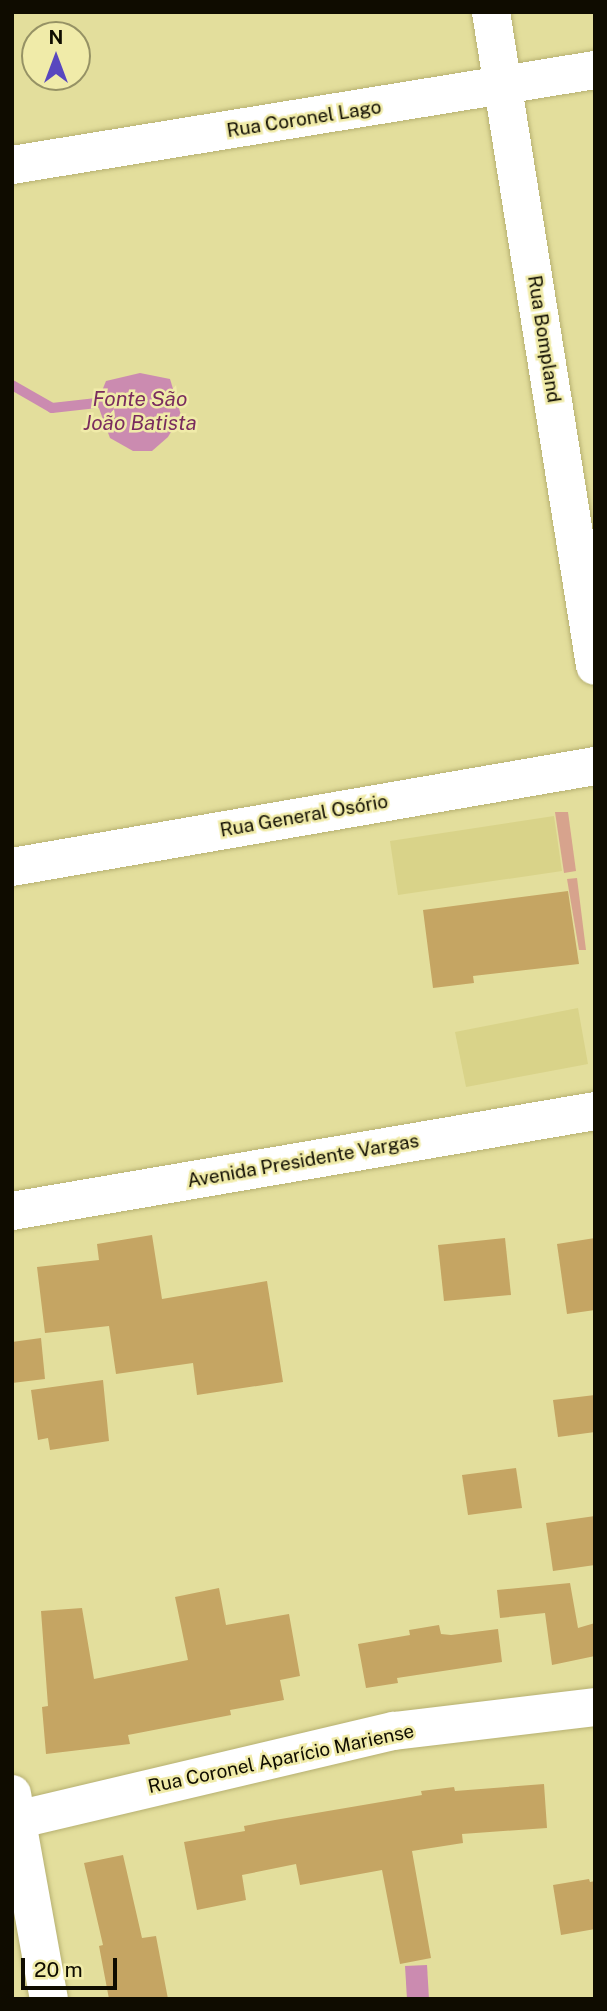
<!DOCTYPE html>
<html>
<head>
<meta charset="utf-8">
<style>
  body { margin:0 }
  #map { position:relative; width:607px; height:2011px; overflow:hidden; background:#e3de9c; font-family:"Public Sans",sans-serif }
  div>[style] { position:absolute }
  .built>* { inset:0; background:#d9d389 }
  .green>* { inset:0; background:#d7a38d }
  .water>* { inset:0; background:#cb8bb0 }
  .stream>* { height:10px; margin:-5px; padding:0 5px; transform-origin:5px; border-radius:5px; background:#cb8bb0 }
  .building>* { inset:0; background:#c5a563 }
  .roads { filter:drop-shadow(0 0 2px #b6b071) drop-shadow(0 0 2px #b6b071) }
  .minor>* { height:38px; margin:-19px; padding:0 19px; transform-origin:19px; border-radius:19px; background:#fff }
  span { translate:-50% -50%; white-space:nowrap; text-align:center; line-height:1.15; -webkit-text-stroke:5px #f0eba9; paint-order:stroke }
  .street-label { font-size:19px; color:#0f0c00 }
  .water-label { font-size:21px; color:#792c5e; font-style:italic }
  .frame { position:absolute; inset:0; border:14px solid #0f0c00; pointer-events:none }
  .north { position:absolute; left:21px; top:21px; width:70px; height:70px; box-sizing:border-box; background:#f0eba9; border:2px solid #969265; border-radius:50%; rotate:0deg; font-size:19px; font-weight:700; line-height:28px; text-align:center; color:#0f0c00 }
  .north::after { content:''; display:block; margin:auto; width:24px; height:32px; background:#5847bf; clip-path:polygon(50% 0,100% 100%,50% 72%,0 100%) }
  .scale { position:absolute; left:21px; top:1958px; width:96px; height:32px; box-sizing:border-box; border:4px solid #0f0c00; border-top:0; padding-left:9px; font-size:21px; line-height:24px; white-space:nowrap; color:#0f0c00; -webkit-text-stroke:5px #f0eba9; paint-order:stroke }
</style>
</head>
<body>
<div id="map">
  <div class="built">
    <i style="clip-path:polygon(554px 816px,562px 871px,398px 895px,390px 841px)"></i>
    <i style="clip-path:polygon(578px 1008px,588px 1064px,466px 1087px,455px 1032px)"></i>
  </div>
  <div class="green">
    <i style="clip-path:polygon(555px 812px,568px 812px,576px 871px,564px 873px)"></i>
    <i style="clip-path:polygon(577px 878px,586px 950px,579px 950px,567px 879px)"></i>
  </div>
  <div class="water">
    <i style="clip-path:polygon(140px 373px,170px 379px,181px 415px,168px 437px,152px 451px,133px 451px,110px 438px,97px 403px,106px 381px)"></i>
    <i style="clip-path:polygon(427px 1965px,429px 1999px,407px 1999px,405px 1966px)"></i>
  </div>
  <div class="stream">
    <i style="left:12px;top:385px;width:46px;rotate:29.9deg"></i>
    <i style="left:52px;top:408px;width:45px;rotate:-6.3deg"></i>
  </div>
  <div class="building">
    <i style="clip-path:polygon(568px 891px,579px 964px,473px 976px,474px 983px,433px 988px,423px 910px)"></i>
    <i style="clip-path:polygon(152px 1235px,162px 1299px,267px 1281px,283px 1382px,197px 1395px,193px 1363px,116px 1374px,109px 1326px,45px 1333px,37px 1267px,99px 1260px,97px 1244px)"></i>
    <i style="clip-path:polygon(505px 1238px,511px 1295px,444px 1301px,438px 1245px)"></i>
    <i style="clip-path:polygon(595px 1238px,595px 1310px,567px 1314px,557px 1244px)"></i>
    <i style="clip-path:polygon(41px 1338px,45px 1379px,12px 1383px,12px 1342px)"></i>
    <i style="clip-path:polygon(103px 1380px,109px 1441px,50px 1450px,48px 1438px,38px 1440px,31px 1390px)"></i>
    <i style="clip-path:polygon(595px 1395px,595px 1432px,558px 1437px,553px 1400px)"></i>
    <i style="clip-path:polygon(516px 1468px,522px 1508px,468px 1515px,462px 1475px)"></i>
    <i style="clip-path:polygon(595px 1516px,595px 1565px,553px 1571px,546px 1523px)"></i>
    <i style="clip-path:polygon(570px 1583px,578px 1628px,595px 1623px,595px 1656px,552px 1665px,545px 1613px,500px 1618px,497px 1590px)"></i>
    <i style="clip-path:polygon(219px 1588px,226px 1625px,289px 1614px,300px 1676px,280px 1680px,284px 1700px,230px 1710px,231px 1715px,128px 1735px,130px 1744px,46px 1754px,42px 1707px,48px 1706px,41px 1611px,82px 1608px,94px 1679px,188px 1660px,175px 1597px)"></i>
    <i style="clip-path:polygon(439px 1625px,441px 1634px,451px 1635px,498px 1629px,502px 1662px,397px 1678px,398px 1683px,366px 1688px,358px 1644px,410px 1635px,409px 1630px)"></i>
    <i style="clip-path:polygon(544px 1784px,547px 1828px,462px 1834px,463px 1843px,412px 1851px,431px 1958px,400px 1964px,382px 1870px,300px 1885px,296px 1864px,242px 1875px,246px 1900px,197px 1910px,184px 1842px,245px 1831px,244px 1826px,275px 1820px,422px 1795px,421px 1791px,454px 1787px,455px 1791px)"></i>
    <i style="clip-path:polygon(123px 1855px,142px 1938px,156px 1936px,168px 1999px,109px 1999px,99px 1946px,103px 1945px,84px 1863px)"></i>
    <i style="clip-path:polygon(589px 1879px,590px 1882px,595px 1881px,595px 1929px,561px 1935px,553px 1885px)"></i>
  </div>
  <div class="roads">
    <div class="minor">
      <i style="left:491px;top:12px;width:662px;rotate:80.96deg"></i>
      <i style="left:12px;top:165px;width:591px;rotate:-9.26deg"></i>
      <i style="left:12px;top:867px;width:592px;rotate:-9.83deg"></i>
      <i style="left:12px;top:1211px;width:592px;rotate:-9.73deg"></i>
      <i style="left:12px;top:1794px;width:208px;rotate:79.8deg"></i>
      <i style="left:12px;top:1821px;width:392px;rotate:-13.3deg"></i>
      <i style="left:394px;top:1731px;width:202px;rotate:-6.8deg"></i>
    </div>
  </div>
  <div class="street-label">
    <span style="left:304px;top:119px;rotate:-9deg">Rua Coronel Lago</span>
    <span style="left:544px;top:339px;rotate:81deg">Rua Bompland</span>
    <span style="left:304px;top:816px;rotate:-10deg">Rua General Osório</span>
    <span style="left:303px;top:1161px;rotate:-10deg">Avenida Presidente Vargas</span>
    <span style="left:281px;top:1759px;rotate:-12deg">Rua Coronel Aparício Mariense</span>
  </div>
  <div class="water-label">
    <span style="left:140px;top:411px">Fonte São<br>João Batista</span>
  </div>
  <div class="frame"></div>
  <div class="north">N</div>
  <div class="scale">20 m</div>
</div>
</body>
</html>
